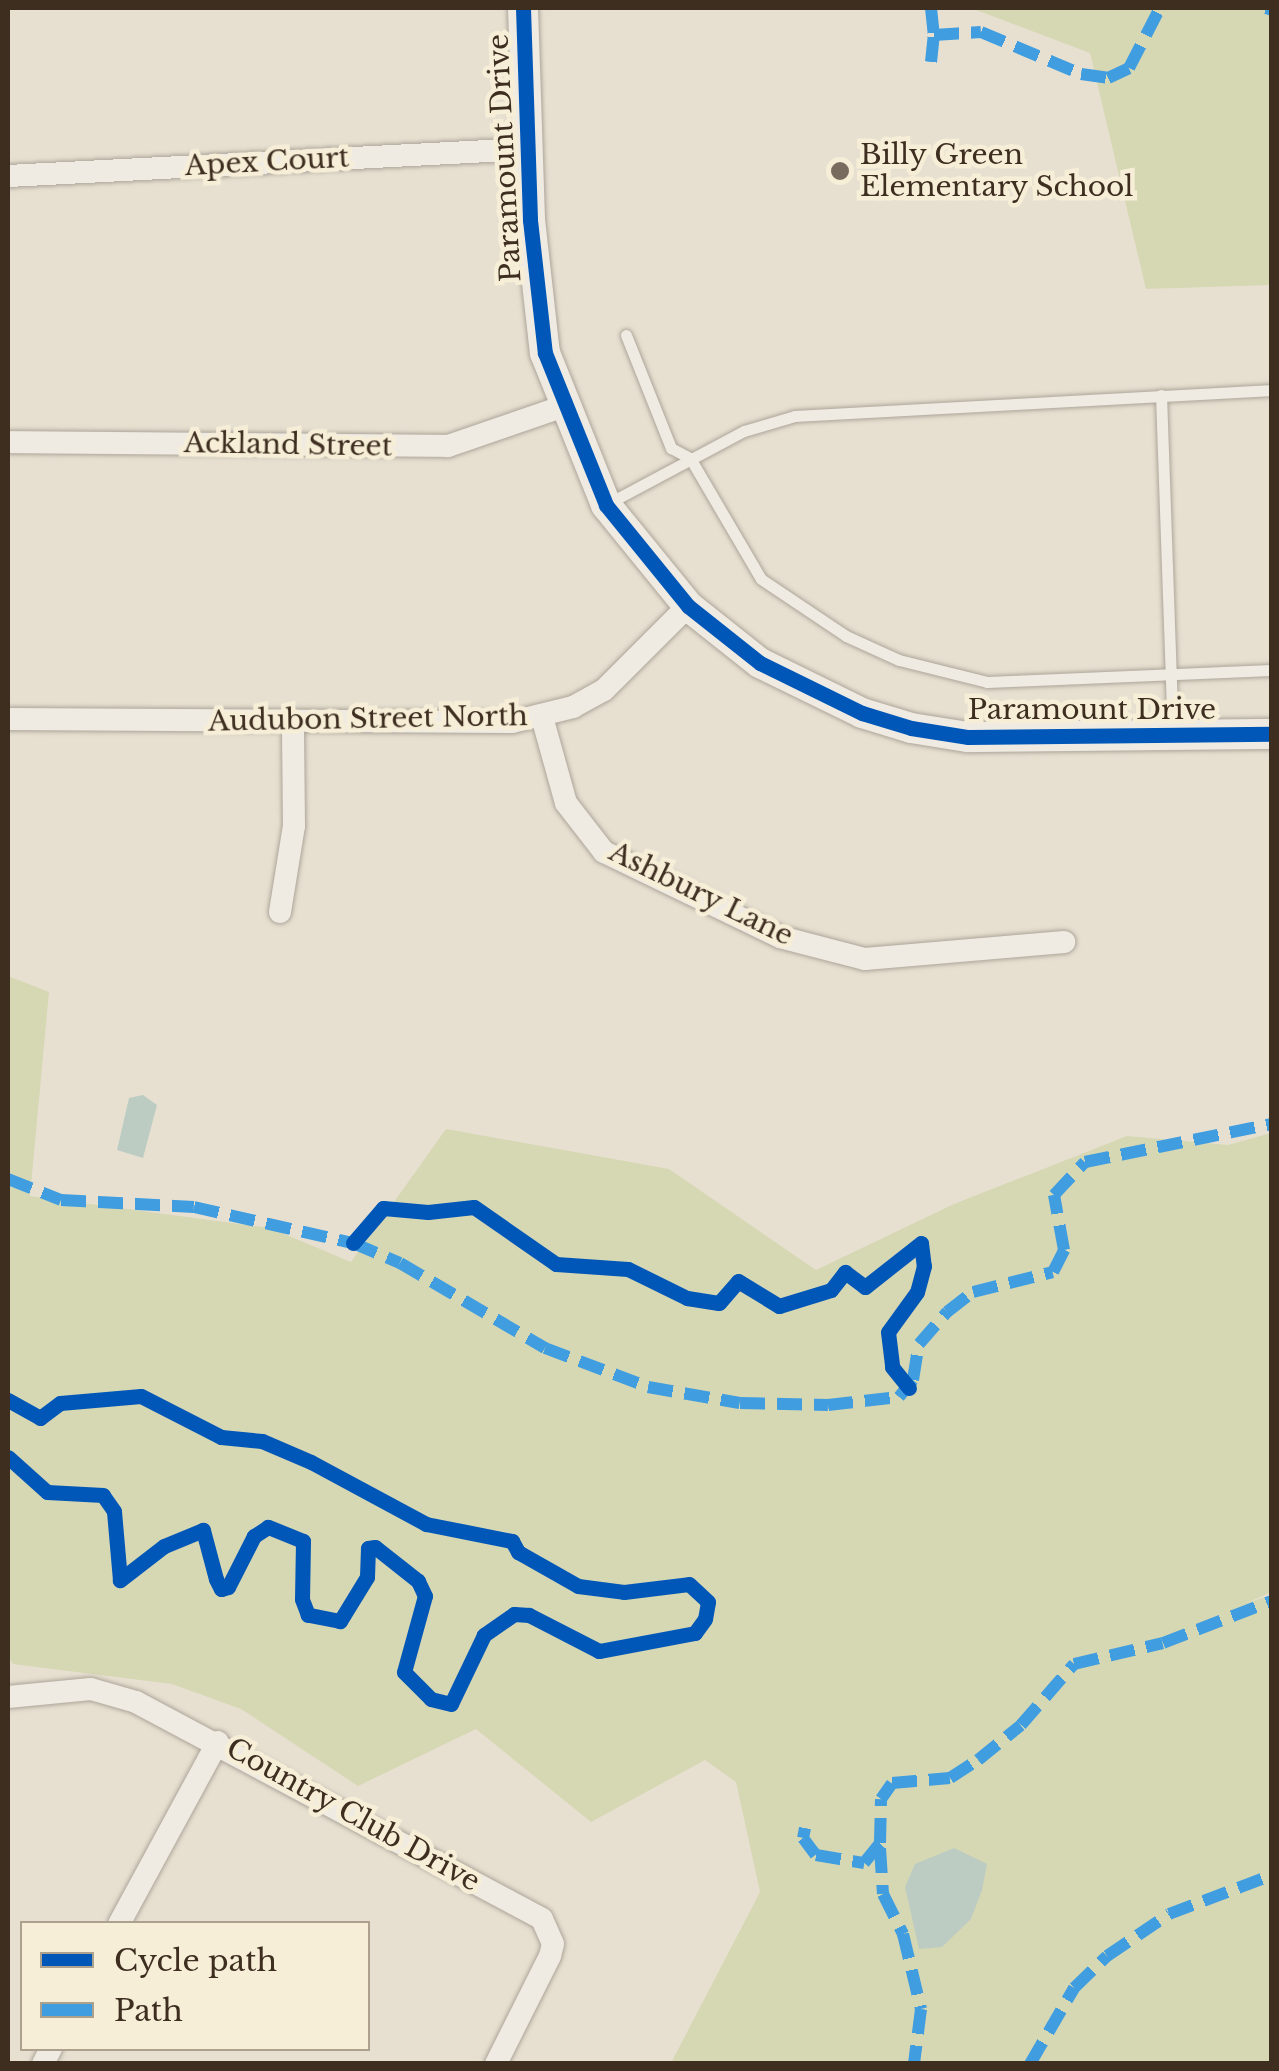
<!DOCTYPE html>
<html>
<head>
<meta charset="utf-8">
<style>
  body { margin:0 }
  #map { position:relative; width:1279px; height:2071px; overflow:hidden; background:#e7e0d1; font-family:"Libre Baskerville",serif }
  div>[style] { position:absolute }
  .green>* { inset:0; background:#d6d7b3 }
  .water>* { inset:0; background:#bcccc2 }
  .roads { filter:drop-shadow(0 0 2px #ada599) drop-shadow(0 0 2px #ada599) }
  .lane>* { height:11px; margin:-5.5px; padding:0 5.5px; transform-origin:5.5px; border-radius:5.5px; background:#efebe3 }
  .street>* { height:22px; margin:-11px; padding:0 11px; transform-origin:11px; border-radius:11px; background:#efebe3 }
  .secondary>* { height:30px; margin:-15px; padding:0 15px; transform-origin:15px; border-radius:15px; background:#efebe3 }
  .quiet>* { height:12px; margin-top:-6px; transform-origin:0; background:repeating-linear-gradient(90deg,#3f9de0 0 25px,transparent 0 37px) }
  .cycleway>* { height:15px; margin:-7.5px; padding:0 7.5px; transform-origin:7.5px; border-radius:7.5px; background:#0057b8 }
  .dots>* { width:28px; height:28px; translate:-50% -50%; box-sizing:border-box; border:5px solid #f7eed8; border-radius:50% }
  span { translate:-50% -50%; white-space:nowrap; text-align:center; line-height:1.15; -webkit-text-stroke:9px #f7eed8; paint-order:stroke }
  .poi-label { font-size:28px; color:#3d2e20 }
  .left { translate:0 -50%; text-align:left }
  .street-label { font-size:28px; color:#3d2e20 }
  .frame { position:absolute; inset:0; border:10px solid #3d2e20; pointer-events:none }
  .legend { position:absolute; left:20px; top:1921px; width:350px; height:130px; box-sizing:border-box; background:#f7eed8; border:2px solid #ada18e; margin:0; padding:12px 18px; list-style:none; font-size:30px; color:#3d2e20 }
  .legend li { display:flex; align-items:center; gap:20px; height:50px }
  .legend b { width:50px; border:2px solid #ada18e }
</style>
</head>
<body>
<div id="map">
  <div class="green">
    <i style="clip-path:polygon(971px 8px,1271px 8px,1271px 285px,1146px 289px,1090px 53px)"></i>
    <i style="clip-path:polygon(8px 976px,49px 992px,30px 1196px,270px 1228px,351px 1262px,446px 1129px,669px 1169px,816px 1270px,954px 1204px,1127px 1136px,1228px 1145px,1271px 1133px,1271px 1592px,1247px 1603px,1271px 1595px,1271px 2063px,671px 2063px,760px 1892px,736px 1782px,705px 1760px,591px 1822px,476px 1729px,358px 1786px,241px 1709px,172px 1684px,13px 1664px,8px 1656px)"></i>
  </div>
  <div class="water">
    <i style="clip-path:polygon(143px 1095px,157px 1105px,143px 1158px,117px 1150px,129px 1098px)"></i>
    <i style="clip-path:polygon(954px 1848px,987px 1864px,982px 1890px,971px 1919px,942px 1947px,919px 1949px,905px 1887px,915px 1864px)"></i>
  </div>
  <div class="roads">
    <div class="lane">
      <i style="left:626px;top:335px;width:122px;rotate:68.3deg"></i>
      <i style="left:671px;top:448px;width:21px;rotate:28deg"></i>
      <i style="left:690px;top:458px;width:140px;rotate:59.6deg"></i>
      <i style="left:761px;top:579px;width:102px;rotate:33.8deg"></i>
      <i style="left:846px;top:636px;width:58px;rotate:24.4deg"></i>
      <i style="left:899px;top:660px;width:91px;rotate:14deg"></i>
      <i style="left:987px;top:682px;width:285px;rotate:-2.4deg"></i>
      <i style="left:1161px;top:395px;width:336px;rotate:88deg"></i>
      <i style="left:607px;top:504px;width:155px;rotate:-28.1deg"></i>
      <i style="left:744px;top:431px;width:53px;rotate:-16.4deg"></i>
      <i style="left:795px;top:416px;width:478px;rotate:-3.1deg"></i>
    </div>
    <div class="street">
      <i style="left:8px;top:176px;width:520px;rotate:-2.98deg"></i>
      <i style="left:8px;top:442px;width:440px;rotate:0.5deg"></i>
      <i style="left:448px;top:446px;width:120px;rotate:-19deg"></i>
      <i style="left:542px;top:717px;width:89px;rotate:74.4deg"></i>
      <i style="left:566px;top:803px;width:62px;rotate:52.2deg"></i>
      <i style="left:604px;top:852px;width:195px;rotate:25.8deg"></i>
      <i style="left:780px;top:937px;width:88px;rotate:14.5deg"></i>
      <i style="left:865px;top:959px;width:200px;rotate:-4.9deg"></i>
      <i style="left:8px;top:719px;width:504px;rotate:0.34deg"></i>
      <i style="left:512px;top:722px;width:63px;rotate:-13.8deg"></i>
      <i style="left:573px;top:707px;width:35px;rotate:-29deg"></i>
      <i style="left:604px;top:690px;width:119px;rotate:-45deg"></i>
      <i style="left:280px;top:912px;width:87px;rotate:-80.8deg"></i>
      <i style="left:294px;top:826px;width:103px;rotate:-90.6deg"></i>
      <i style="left:8px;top:1697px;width:83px;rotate:-5.5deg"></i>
      <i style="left:91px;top:1689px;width:47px;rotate:16.1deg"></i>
      <i style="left:136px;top:1702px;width:460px;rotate:28.1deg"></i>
      <i style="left:542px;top:1919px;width:27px;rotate:66deg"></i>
      <i style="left:553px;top:1944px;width:12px;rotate:104deg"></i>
      <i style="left:550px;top:1956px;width:121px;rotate:116.6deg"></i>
      <i style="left:119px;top:1924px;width:207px;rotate:-61.5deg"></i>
      <i style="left:43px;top:2064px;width:18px;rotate:-63deg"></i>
    </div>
    <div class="secondary">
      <i style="left:523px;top:8px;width:212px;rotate:88.1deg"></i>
      <i style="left:530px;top:220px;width:134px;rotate:83.6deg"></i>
      <i style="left:545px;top:353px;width:164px;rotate:68.1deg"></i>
      <i style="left:606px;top:505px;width:130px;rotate:50.9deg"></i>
      <i style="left:688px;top:606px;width:92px;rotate:38.4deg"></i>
      <i style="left:760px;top:663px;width:114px;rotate:26.1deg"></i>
      <i style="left:862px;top:713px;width:51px;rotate:17deg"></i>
      <i style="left:911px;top:728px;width:58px;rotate:9deg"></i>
      <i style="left:968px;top:737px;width:304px;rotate:-0.6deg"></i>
    </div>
  </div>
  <div class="quiet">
    <i style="left:931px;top:8px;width:27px;rotate:84deg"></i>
    <i style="left:1266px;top:8px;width:6px;rotate:18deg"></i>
    <i style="left:931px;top:62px;width:27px;rotate:-84deg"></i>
    <i style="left:934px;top:35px;width:47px;rotate:-3.7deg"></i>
    <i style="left:981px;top:32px;width:108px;rotate:22.8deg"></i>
    <i style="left:1081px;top:74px;width:27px;rotate:8deg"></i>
    <i style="left:1108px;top:78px;width:23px;rotate:-25deg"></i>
    <i style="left:1129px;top:68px;width:68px;rotate:-62.7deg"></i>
    <i style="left:8px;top:1179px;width:57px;rotate:21.6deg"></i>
    <i style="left:61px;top:1200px;width:133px;rotate:3deg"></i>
    <i style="left:194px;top:1207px;width:163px;rotate:12.8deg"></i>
    <i style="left:353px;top:1243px;width:51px;rotate:23.1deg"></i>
    <i style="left:400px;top:1263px;width:168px;rotate:30.4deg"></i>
    <i style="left:545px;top:1348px;width:110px;rotate:20.7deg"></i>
    <i style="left:648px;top:1387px;width:93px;rotate:9.9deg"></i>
    <i style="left:740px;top:1403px;width:88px;rotate:1.3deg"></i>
    <i style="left:828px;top:1405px;width:71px;rotate:-6.4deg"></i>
    <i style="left:899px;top:1397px;width:22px;rotate:-51deg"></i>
    <i style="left:913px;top:1380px;width:36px;rotate:-81deg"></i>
    <i style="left:919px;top:1344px;width:43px;rotate:-48.8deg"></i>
    <i style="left:947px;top:1312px;width:33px;rotate:-38deg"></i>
    <i style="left:973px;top:1292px;width:82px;rotate:-14deg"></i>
    <i style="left:1053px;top:1272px;width:25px;rotate:-63deg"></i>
    <i style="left:1064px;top:1250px;width:56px;rotate:-100.3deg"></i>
    <i style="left:1054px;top:1195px;width:45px;rotate:-46.8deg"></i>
    <i style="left:1085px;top:1162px;width:191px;rotate:-11.5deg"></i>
    <i style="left:805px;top:1828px;width:10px;rotate:101deg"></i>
    <i style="left:803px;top:1838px;width:21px;rotate:53deg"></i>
    <i style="left:816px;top:1855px;width:49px;rotate:9.5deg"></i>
    <i style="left:864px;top:1863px;width:26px;rotate:-51deg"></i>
    <i style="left:880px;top:1843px;width:44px;rotate:-88.7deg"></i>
    <i style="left:881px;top:1799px;width:19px;rotate:-55deg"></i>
    <i style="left:892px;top:1783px;width:58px;rotate:-4.9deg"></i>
    <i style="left:950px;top:1778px;width:33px;rotate:-33deg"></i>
    <i style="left:978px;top:1760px;width:55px;rotate:-39.1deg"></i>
    <i style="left:1021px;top:1725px;width:81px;rotate:-49deg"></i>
    <i style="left:1074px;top:1664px;width:91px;rotate:-13.3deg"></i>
    <i style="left:1163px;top:1643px;width:117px;rotate:-21.1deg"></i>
    <i style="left:880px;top:1848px;width:46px;rotate:86.3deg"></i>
    <i style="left:883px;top:1894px;width:45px;rotate:63.4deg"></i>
    <i style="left:903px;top:1934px;width:77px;rotate:76.5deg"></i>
    <i style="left:921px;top:2009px;width:55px;rotate:97.3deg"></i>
    <i style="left:1030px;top:2064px;width:88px;rotate:-59.9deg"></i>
    <i style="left:1074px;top:1988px;width:46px;rotate:-44.1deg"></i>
    <i style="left:1107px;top:1956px;width:75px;rotate:-34.1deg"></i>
    <i style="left:1169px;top:1914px;width:110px;rotate:-20.7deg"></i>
  </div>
  <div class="cycleway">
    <i style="left:523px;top:8px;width:212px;rotate:88.1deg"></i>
    <i style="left:530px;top:220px;width:134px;rotate:83.6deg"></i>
    <i style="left:545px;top:353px;width:164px;rotate:68.1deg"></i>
    <i style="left:606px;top:505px;width:130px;rotate:50.9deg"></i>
    <i style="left:688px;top:606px;width:92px;rotate:38.4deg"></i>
    <i style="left:760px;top:663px;width:114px;rotate:26.1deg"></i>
    <i style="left:862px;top:713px;width:51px;rotate:17deg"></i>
    <i style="left:911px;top:728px;width:58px;rotate:9deg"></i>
    <i style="left:968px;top:737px;width:304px;rotate:-0.6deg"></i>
    <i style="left:353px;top:1243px;width:46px;rotate:-49.4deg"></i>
    <i style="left:383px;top:1208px;width:45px;rotate:5.1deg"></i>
    <i style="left:428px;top:1212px;width:46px;rotate:-6.2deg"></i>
    <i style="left:474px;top:1207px;width:100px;rotate:34.8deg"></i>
    <i style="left:556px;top:1264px;width:72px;rotate:4deg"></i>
    <i style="left:628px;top:1269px;width:66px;rotate:26.2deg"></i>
    <i style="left:687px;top:1298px;width:32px;rotate:9deg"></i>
    <i style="left:719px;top:1303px;width:29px;rotate:-49deg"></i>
    <i style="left:738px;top:1281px;width:48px;rotate:31.4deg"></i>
    <i style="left:779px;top:1306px;width:54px;rotate:-17.1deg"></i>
    <i style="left:831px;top:1290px;width:23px;rotate:-52deg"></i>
    <i style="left:845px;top:1272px;width:25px;rotate:37deg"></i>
    <i style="left:865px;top:1287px;width:71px;rotate:-38.2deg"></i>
    <i style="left:921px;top:1243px;width:23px;rotate:83deg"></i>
    <i style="left:924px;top:1266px;width:27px;rotate:105deg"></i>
    <i style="left:917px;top:1292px;width:49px;rotate:125.9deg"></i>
    <i style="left:888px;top:1332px;width:35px;rotate:83deg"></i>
    <i style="left:892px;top:1367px;width:27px;rotate:51deg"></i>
    <i style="left:8px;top:1400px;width:37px;rotate:29deg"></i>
    <i style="left:40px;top:1418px;width:25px;rotate:-37deg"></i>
    <i style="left:60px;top:1403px;width:81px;rotate:-4.9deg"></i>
    <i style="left:141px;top:1396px;width:90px;rotate:27.1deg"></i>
    <i style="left:221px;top:1437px;width:41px;rotate:5.6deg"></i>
    <i style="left:262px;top:1441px;width:53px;rotate:23.2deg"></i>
    <i style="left:311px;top:1462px;width:131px;rotate:28.3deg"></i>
    <i style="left:426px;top:1524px;width:88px;rotate:11.2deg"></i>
    <i style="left:512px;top:1541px;width:13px;rotate:61deg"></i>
    <i style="left:518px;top:1552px;width:69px;rotate:29.5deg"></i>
    <i style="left:578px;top:1586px;width:46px;rotate:7.4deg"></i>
    <i style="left:624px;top:1592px;width:65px;rotate:-7deg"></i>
    <i style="left:689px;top:1584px;width:26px;rotate:43deg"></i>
    <i style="left:708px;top:1602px;width:17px;rotate:100deg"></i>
    <i style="left:705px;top:1619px;width:17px;rotate:126deg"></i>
    <i style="left:695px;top:1633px;width:98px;rotate:169.4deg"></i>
    <i style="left:599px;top:1651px;width:79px;rotate:-152.8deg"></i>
    <i style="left:529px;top:1615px;width:15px;rotate:-176deg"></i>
    <i style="left:514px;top:1614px;width:37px;rotate:145deg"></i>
    <i style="left:484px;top:1635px;width:76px;rotate:115.6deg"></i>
    <i style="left:451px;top:1704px;width:21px;rotate:-166deg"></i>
    <i style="left:431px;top:1699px;width:38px;rotate:-135deg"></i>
    <i style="left:404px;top:1672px;width:79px;rotate:-74.6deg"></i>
    <i style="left:425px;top:1596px;width:17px;rotate:-115deg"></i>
    <i style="left:418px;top:1581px;width:55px;rotate:-141.7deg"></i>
    <i style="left:375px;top:1547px;width:7px;rotate:172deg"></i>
    <i style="left:368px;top:1548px;width:29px;rotate:92deg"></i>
    <i style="left:367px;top:1577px;width:52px;rotate:121.5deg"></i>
    <i style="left:340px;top:1621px;width:33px;rotate:-169deg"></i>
    <i style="left:308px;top:1615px;width:17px;rotate:-111deg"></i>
    <i style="left:302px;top:1599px;width:58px;rotate:-89deg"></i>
    <i style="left:303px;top:1541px;width:38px;rotate:-158deg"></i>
    <i style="left:268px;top:1527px;width:17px;rotate:147deg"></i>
    <i style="left:254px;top:1536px;width:57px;rotate:117deg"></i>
    <i style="left:228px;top:1587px;width:7px;rotate:164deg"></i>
    <i style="left:221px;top:1589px;width:11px;rotate:-117deg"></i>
    <i style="left:216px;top:1579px;width:51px;rotate:-104.9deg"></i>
    <i style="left:203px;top:1530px;width:42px;rotate:157.7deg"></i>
    <i style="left:164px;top:1546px;width:56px;rotate:142.3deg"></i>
    <i style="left:120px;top:1580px;width:69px;rotate:-95deg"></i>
    <i style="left:114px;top:1511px;width:19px;rotate:-125deg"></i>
    <i style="left:103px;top:1495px;width:56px;rotate:-176.9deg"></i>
    <i style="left:47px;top:1492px;width:52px;rotate:-138.1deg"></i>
  </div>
  <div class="dots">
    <i style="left:840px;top:171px;background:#786c5e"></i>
  </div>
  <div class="poi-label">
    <span class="left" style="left:860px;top:171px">Billy Green<br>Elementary School</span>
  </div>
  <div class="street-label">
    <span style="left:505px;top:158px;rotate:-93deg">Paramount Drive</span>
    <span style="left:267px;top:162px;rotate:-3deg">Apex Court</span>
    <span style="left:288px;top:445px;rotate:1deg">Ackland Street</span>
    <span style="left:1092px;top:710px">Paramount Drive</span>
    <span style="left:368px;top:719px;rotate:-1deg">Audubon Street North</span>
    <span style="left:701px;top:894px;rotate:26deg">Ashbury Lane</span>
    <span style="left:353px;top:1815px;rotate:29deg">Country Club Drive</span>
  </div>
  <div class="frame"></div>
  <ul class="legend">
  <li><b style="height:12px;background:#0057b8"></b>Cycle path</li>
  <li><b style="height:12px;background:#3f9de0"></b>Path</li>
  </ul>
</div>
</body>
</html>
